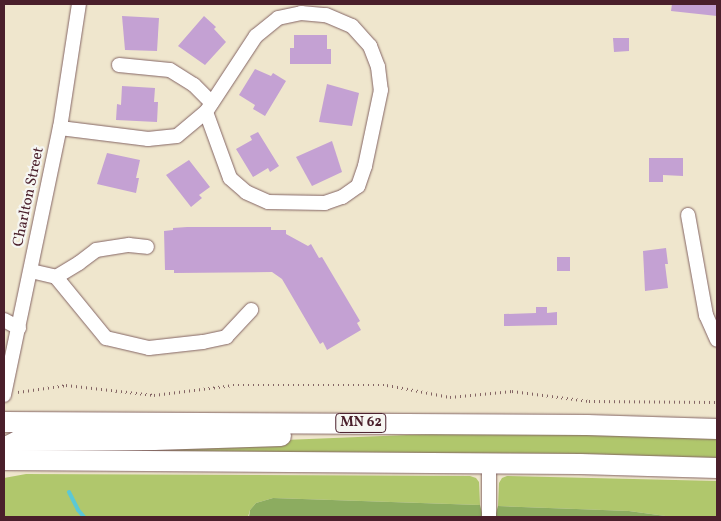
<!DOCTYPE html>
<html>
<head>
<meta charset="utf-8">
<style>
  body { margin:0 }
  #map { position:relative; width:721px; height:521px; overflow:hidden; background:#efe6cd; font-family:Vollkorn,serif }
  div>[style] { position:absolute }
  .green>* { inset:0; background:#b0c76c }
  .forest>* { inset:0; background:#8cac60 }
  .stream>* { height:4px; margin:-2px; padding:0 2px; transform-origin:2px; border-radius:2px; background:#5cc8d5 }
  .building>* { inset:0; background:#c4a1d3 }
  .path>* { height:2.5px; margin-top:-1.25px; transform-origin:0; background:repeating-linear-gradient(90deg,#846564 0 1px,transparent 0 5px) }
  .roads { filter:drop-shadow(0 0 1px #846564) drop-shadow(0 0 1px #846564) }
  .minor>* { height:14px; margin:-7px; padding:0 7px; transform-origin:7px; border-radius:7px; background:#fff }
  .highway>* { height:20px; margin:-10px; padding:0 10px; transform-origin:10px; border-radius:10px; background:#fff }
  span { translate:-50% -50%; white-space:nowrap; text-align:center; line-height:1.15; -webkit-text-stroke:4.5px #f6f6f2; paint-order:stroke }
  .shield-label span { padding:1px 4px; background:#f6f6f2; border:1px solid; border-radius:4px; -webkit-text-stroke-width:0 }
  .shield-label { font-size:14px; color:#4a1f2b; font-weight:700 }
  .street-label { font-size:15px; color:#4a1f2b }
  .frame { position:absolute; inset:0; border:5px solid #4a1f2b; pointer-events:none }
</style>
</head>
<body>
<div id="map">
  <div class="green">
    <i style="clip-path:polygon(456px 433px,642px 435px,717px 439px,717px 459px,580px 454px,14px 451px)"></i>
    <i style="clip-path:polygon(26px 474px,470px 476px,476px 478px,479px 482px,480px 505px,273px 498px,256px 503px,250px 510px,248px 517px,4px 517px,4px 478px)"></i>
    <i style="clip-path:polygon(507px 476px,717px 481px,717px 517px,673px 517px,629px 511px,498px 506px,499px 483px,502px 478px)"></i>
  </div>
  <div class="forest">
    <i style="clip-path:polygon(273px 498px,480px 505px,483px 517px,249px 517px,250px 510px,256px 503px)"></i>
    <i style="clip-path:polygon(498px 506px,629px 511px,673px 517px,495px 517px)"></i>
  </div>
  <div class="stream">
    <i style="left:69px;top:492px;width:20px;rotate:63deg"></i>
    <i style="left:78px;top:510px;width:9px;rotate:49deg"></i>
  </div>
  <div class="building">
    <i style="clip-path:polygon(672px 4px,717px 4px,717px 16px,671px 11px)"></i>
    <i style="clip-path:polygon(122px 16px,159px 18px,157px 51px,125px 50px)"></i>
    <i style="clip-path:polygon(204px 16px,216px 27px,214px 29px,226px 42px,205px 65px,178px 46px)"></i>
    <i style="clip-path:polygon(294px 35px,327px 35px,327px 49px,331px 49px,331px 64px,290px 64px,290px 48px,294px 48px)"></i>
    <i style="clip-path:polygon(613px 38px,629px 38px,629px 51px,614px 52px)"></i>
    <i style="clip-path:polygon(255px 69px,271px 76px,273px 73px,286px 81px,265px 116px,253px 109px,255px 105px,239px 95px)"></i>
    <i style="clip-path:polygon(327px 84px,359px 93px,352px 126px,319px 122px)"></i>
    <i style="clip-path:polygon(122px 86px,155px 88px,154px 102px,158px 102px,157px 122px,116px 120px,117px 104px,121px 105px)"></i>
    <i style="clip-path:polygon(258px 132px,279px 166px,270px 172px,268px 168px,253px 177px,236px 149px,252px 140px,250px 136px)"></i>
    <i style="clip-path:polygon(332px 141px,342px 172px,312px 186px,296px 157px)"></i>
    <i style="clip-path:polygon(107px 153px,140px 160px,136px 178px,139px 178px,136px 193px,97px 184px)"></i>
    <i style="clip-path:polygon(649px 158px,683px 158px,683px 176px,663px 175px,663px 182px,649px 182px)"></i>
    <i style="clip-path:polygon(189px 160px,210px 187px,199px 195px,202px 198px,191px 207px,166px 175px)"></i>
    <i style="clip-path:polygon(187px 227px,271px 227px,271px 230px,286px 230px,286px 234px,308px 246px,311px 244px,319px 258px,322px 257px,360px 321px,357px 323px,361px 330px,327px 350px,323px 342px,320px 344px,282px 279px,272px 272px,174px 273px,174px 270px,165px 270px,164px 231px,173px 230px,173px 228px)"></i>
    <i style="clip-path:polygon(666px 248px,668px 264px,665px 264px,668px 288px,645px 291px,643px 251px)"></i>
    <i style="clip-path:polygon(557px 257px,570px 257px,570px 271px,557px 271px)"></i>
    <i style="clip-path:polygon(536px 307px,547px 307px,547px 313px,557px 312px,557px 325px,504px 326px,504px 314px,536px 313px)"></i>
  </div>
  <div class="path">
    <i style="left:18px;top:392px;width:49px;rotate:-8.3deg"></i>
    <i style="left:66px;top:385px;width:89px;rotate:6.5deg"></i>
    <i style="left:154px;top:395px;width:80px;rotate:-7.2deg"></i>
    <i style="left:233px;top:385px;width:154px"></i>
    <i style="left:387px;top:385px;width:64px;rotate:10.8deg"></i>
    <i style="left:450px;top:397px;width:62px;rotate:-5.5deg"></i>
    <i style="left:512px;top:391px;width:78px;rotate:7.4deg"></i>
    <i style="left:589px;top:401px;width:128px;rotate:0.4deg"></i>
  </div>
  <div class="roads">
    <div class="minor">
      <i style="left:301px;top:13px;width:25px;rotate:5deg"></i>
      <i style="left:326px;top:15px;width:28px;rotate:23deg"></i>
      <i style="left:352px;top:26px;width:27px;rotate:48deg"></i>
      <i style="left:370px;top:46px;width:22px;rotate:69deg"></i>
      <i style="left:378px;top:67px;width:23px;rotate:83deg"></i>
      <i style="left:381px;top:90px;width:78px;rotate:101.9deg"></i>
      <i style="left:365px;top:166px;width:21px;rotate:109deg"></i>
      <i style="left:358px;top:186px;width:19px;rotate:145deg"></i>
      <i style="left:342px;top:197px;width:18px;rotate:161deg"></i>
      <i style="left:325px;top:203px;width:57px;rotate:-179deg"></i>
      <i style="left:268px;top:202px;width:24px;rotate:-156deg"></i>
      <i style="left:246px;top:192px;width:21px;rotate:-139deg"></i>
      <i style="left:230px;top:178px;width:70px;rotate:-110deg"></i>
      <i style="left:206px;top:112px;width:91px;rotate:-56.7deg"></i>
      <i style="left:256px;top:36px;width:28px;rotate:-39deg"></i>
      <i style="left:278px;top:18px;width:24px;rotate:-12deg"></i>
      <i style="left:119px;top:65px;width:51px;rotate:5.6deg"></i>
      <i style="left:170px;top:70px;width:28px;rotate:32deg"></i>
      <i style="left:194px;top:85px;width:25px;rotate:45deg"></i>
      <i style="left:60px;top:128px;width:89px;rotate:7.1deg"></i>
      <i style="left:148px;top:139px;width:29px;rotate:-6deg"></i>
      <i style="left:177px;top:136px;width:38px;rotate:-40deg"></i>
      <i style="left:688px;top:215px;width:102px;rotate:79.8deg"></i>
      <i style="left:706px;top:315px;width:27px;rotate:66deg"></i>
      <i style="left:31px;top:271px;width:26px;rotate:13deg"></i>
      <i style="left:56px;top:277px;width:79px;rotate:50.7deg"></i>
      <i style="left:106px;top:338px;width:44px;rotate:13.1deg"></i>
      <i style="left:149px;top:348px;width:54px;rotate:-6.3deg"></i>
      <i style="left:203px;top:342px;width:24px;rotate:-12deg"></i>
      <i style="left:226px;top:337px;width:37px;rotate:-47deg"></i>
      <i style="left:56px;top:277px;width:27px;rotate:-31deg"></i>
      <i style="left:79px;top:263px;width:21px;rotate:-37deg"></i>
      <i style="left:96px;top:250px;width:33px;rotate:-9deg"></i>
      <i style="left:129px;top:245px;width:18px;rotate:6deg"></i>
      <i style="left:4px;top:320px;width:17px;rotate:28deg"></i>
      <i style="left:4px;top:395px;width:273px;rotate:-78.2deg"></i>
      <i style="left:60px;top:128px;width:125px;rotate:-81.3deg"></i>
      <i style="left:489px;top:517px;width:54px;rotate:-90deg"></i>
    </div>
    <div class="highway">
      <i style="left:4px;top:422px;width:583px;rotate:0.29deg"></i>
      <i style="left:587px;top:425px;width:130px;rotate:1.8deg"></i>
      <i style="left:4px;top:448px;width:16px;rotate:-27deg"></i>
      <i style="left:18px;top:441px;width:136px;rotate:-0.4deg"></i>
      <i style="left:154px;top:440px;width:127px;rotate:-1.8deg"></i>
      <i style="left:4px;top:460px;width:576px;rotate:0.4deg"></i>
      <i style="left:580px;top:464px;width:137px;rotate:1.7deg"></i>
    </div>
  </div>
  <div class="shield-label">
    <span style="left:361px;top:423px">MN 62</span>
  </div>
  <div class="street-label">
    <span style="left:29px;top:197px;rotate:-78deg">Charlton Street</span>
  </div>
  <div class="frame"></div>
</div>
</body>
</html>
